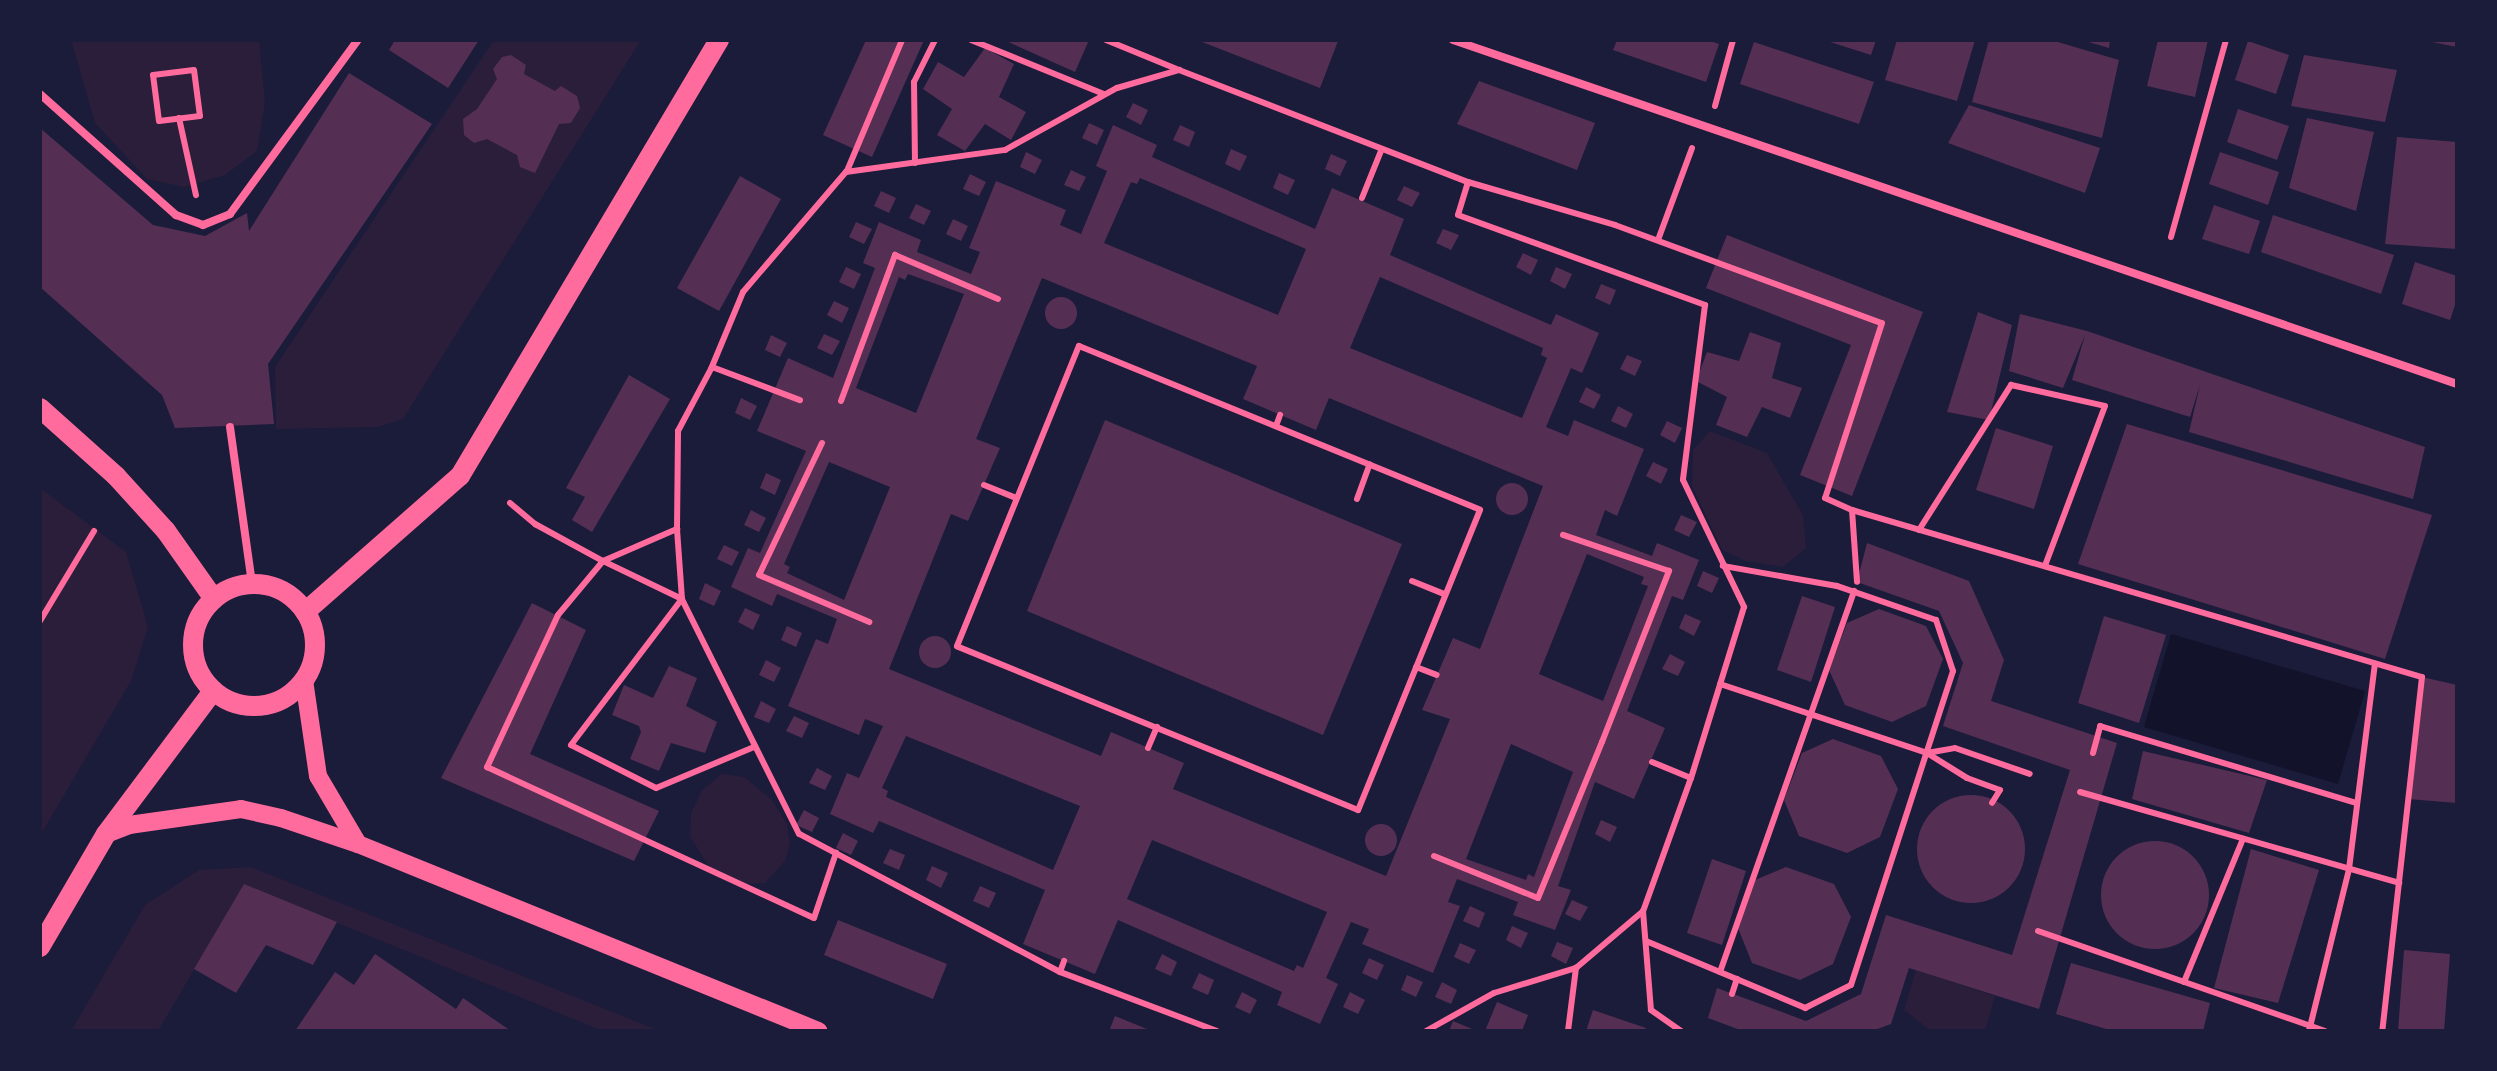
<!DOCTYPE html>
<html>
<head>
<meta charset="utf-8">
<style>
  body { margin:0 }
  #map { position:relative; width:2497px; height:1071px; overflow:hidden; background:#1b1b3a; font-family:"Golos Text",sans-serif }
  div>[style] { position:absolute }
  .green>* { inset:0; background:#2a1e3b }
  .water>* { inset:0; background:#12122b }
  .building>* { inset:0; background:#542f53 }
  .round { border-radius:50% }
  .path>* { height:6px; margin:-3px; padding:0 3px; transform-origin:3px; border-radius:3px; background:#ff6b9d }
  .service>* { height:8px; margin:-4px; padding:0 4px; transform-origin:4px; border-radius:4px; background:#ff6b9d }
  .tertiary>* { height:18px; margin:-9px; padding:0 9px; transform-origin:9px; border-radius:9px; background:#ff6b9d }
  .secondary>* { height:20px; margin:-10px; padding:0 10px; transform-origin:10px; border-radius:10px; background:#ff6b9d }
  .secondary>.ring { margin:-10px; padding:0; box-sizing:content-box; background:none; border:20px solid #ff6b9d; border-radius:50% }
  span { translate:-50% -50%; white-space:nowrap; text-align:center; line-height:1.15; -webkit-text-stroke:10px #1b1b3a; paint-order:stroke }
  .frame { position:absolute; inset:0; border:42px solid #1b1b3a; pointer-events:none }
</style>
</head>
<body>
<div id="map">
  <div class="green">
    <i style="clip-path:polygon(71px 40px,259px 40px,265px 103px,257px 151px,225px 175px,184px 187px,147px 179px,95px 123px)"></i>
    <i style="clip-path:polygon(494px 40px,641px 40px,403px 419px,378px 427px,276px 429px,275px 367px)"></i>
    <i style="clip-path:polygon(1710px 431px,1767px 453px,1803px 515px,1806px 548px,1783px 567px,1746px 561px,1722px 550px,1692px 486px,1693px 450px)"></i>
    <i style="clip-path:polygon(40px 488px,126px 552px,148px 627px,131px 681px,40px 836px)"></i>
    <i style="clip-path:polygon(722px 774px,744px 777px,771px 799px,787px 824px,790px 843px,785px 861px,765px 883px,747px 884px,710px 868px,690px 837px,691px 813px,702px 790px)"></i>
    <i style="clip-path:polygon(251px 867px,660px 1031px,603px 1031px,244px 885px,158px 1031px,71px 1031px,145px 905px,199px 870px)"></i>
    <i style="clip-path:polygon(1916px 970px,1995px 996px,1985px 1031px,1931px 1031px,1904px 1010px)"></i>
  </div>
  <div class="water">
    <i style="clip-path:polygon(2171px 634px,2365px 691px,2338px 784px,2144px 727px)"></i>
  </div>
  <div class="building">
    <i style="clip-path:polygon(395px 40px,479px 40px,448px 88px,389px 50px)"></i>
    <i style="clip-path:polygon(866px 40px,924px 40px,872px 157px,823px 135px)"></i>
    <i style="clip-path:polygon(1004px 40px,1089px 40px,1075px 72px)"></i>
    <i style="clip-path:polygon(1197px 40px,1335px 40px,1338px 41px,1320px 88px)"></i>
    <i style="clip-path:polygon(1617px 40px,1707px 40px,1719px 44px,1706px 82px,1613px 50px)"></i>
    <i style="clip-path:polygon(1824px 40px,1876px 40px,1871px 55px)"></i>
    <i style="clip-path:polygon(1897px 40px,1975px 40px,1957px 101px,1885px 80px)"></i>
    <i style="clip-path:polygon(1989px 40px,2051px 40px,2119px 60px,2102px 138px,1972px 102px)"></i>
    <i style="clip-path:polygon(2082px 40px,2110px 40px,2109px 48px)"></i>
    <i style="clip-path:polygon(2158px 40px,2208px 40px,2195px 97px,2147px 86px)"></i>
    <i style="clip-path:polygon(2432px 40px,2457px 40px,2457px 47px,2432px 42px)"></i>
    <i style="clip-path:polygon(2248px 41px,2289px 55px,2276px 94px,2235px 80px)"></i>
    <i style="clip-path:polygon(1754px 42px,1874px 82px,1859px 124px,1740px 84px)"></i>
    <i style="clip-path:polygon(985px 48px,1014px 64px,999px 97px,1026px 112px,1011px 140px,985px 124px,965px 151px,937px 135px,952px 109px,923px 89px,938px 62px,964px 77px)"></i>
    <i style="clip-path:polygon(511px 55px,526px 65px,524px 74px,555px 91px,561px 86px,577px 96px,580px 108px,571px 123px,559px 124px,535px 173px,520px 167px,517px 155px,487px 139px,474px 143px,464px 135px,463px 119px,477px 109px,497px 79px,493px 69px,502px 57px)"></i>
    <i style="clip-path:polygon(2304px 55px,2397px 70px,2385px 122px,2291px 106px)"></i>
    <i style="clip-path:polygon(349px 73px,432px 124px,268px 364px,274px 424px,175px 428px,162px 395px,40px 287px,40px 128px,153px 225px,205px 236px,247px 213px,249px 231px)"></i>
    <i style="clip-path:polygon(1479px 81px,1595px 123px,1577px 170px,1457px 124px)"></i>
    <i style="clip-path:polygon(1133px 103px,1148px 110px,1141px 125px,1126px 117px)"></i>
    <i style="clip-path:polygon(1969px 105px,2100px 148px,2085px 193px,1948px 143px)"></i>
    <i style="clip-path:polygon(2238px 109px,2289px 126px,2277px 160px,2227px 142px)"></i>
    <i style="clip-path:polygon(2307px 118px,2374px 132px,2356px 211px,2289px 188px)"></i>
    <i style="clip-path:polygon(1089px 123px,1104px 130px,1097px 145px,1082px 138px)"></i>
    <i style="clip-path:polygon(evenodd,1113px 125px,1157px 145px,1152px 157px,1315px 229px,1332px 188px,1404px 219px,1390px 255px,1551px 325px,1556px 314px,1599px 333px,1582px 373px,1571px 368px,1546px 427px,1568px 436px,1574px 420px,1644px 449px,1617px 516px,1605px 510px,1596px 535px,1652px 556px,1657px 543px,1699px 560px,1683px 600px,1672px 596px,1627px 711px,1665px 728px,1634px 799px,1595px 782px,1558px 886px,1571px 890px,1555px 930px,1513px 915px,1518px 902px,1457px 879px,1448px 902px,1460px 906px,1433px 973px,1362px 944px,1369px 929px,1351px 922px,1326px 978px,1338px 984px,1320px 1024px,1277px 1005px,1282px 992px,1118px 920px,1095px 974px,1023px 944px,1045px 890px,879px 821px,873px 833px,830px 814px,847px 773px,859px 778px,883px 726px,865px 719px,859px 735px,788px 706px,816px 639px,828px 644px,837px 619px,777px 594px,772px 606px,731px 587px,748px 548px,760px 553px,806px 451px,757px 431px,788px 358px,833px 378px,875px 268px,863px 263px,879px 222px,921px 240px,917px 252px,971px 274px,980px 252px,969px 248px,996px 181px,1066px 210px,1060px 225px,1081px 234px,1107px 171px,1096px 166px,1113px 125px,1140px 178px,1306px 249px,1278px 315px,1104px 243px,1131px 182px,1137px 184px,1140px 178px,1113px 125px,908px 274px,964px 294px,916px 413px,856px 388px,899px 277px,905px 280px,908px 274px,1113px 125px,1380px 277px,1543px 348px,1541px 355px,1547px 358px,1522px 418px,1350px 348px,1380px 277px,1113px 125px,1042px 278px,1257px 366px,1243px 399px,1316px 430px,1329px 398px,1543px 486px,1480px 649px,1453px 638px,1422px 710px,1450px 719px,1386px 876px,1173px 789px,1184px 763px,1111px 732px,1101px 756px,889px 669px,951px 514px,968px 521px,1000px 448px,976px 439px,1042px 278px,1113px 125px,829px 462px,890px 487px,844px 600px,787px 573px,790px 567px,784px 564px,829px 462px,1113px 125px,1587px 554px,1644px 577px,1641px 584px,1648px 586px,1603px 701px,1539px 674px,1587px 554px,1113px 125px,906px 736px,1080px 806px,1053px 870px,886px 797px,888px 791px,882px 788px,906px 736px,1113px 125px,1511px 744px,1573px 772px,1534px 877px,1528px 874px,1526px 880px,1466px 859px,1511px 744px,1113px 125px,1152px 840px,1327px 912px,1303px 968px,1297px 965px,1294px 971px,1127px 899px,1152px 840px)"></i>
    <i style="clip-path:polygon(1180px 125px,1195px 132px,1189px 147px,1173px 140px)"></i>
    <i style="clip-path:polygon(2397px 137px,2457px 142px,2457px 249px,2385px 244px)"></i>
    <i style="clip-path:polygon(1231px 149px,1247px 156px,1240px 171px,1225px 164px)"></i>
    <i style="clip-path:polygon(1026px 152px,1042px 160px,1035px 174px,1020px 167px)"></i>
    <i style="clip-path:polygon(2220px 152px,2279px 172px,2268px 205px,2209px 184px)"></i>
    <i style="clip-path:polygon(1331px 154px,1347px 161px,1340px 176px,1325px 169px)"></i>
    <i style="clip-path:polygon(1071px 170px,1086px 177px,1079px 191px,1064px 185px)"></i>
    <i style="clip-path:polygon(1279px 173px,1295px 180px,1288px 195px,1273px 188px)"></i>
    <i style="clip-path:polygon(970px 174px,986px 182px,979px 196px,963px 189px)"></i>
    <i style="clip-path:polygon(740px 176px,781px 199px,719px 311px,677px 288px)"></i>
    <i style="clip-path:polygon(1404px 186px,1420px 193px,1412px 207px,1397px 200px)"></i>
    <i style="clip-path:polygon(881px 191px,896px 198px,889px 213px,874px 206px)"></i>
    <i style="clip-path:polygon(916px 204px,931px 211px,924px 225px,909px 218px)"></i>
    <i style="clip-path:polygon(2214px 205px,2260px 221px,2249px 254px,2202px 239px)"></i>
    <i style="clip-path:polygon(2273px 215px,2394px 255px,2381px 294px,2261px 252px)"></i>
    <i style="clip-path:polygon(953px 219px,968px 226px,961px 241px,946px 234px)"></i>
    <i style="clip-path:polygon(856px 222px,872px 229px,864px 244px,849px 237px)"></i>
    <i style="clip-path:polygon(1443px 229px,1459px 235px,1451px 250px,1436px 243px)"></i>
    <i style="clip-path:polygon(1727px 235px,1923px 312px,1852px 496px,1800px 475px,1851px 345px,1706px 288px)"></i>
    <i style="clip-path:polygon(1523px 253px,1538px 260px,1531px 275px,1516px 267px)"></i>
    <i style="clip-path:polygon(2415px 262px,2457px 276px,2457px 299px,2450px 320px,2402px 304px)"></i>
    <i style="clip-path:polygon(846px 267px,861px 274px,854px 289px,839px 282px)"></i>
    <i style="clip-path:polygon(1556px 267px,1572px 274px,1565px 289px,1550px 281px)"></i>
    <i style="clip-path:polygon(1601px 284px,1616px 290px,1610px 305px,1595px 298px)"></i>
    <i class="round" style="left:1045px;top:297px;width:32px;height:32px"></i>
    <i style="clip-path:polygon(834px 301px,849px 308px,842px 323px,827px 315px)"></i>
    <i style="clip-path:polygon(1978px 312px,2012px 325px,1989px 420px,1947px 412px)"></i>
    <i style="clip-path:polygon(2020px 314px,2087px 331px,2425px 447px,2413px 499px,2189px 432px,2200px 385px,2190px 417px,2072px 380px,2085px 335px,2063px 388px,2009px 371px)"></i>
    <i style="clip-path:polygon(1750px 332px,1781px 343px,1772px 378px,1802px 388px,1790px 418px,1762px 407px,1747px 437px,1716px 425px,1727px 397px,1696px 381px,1707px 352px,1739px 361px)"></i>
    <i style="clip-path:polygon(824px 334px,840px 341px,832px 355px,817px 348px)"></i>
    <i style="clip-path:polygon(771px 335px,787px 343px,780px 357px,765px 350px)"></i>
    <i style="clip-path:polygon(1627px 355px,1642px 361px,1635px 376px,1620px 369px)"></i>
    <i style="clip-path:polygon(629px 375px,670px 399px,592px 532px,572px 520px,585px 497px,566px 488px)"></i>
    <i style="clip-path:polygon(1586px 387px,1601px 395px,1594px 409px,1579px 402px)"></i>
    <i style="clip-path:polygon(741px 398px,757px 406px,750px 420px,735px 413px)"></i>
    <i style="clip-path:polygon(1618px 406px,1633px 414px,1626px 428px,1611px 421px)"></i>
    <i style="clip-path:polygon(1105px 420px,1402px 544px,1323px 735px,1027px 611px)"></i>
    <i style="clip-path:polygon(1667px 421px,1682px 428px,1675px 443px,1660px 435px)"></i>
    <i style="clip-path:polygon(2127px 424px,2432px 515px,2385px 659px,2078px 564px)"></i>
    <i style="clip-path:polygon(1996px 428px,2053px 446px,2034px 509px,1976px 490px)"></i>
    <i style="clip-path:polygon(1653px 462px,1668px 469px,1661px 484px,1646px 476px)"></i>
    <i style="clip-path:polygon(766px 473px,781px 480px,775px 495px,760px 488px)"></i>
    <i class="round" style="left:1496px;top:483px;width:32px;height:32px"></i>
    <i style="clip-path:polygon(751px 510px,766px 518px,759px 532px,744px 525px)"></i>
    <i style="clip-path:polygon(1681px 515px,1697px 522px,1689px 537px,1674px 530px)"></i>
    <i style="clip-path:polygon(1867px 543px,1969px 581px,2004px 660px,1991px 701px,2117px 743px,2039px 1009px,1909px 968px,1891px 1024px,1872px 1031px,1743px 1031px,1708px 1018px,1717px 988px,1806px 1021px,1861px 994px,1886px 915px,2012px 955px,2070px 770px,1943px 726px,1963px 663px,1939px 611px,1857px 582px)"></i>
    <i style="clip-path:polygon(724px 545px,739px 552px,732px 566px,717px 559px)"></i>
    <i style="clip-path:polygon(1703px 571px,1719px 578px,1712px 593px,1697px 586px)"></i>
    <i style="clip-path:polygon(705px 583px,721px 591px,714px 606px,699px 599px)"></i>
    <i style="clip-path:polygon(1802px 596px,1835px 607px,1811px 682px,1777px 670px)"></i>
    <i style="clip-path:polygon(532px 603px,586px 630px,530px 754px,659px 811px,634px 861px,441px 778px)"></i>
    <i style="clip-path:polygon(745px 608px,760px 615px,753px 630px,738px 622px)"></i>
    <i style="clip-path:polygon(1879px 609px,1926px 626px,1943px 659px,1926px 706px,1892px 722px,1845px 705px,1829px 670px,1847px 623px)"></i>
    <i style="clip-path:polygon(1685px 614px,1701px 621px,1694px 636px,1679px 628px)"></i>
    <i style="clip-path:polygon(2104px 616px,2166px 635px,2139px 723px,2078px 703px)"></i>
    <i style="clip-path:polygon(787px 626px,802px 633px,796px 647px,781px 640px)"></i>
    <i class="round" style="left:919px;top:636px;width:32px;height:32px"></i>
    <i style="clip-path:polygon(1670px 654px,1685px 662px,1678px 676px,1662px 669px)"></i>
    <i style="clip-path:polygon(766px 660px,781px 668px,774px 682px,759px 675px)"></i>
    <i style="clip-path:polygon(669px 666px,697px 678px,686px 706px,717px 722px,705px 753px,671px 743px,659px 771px,630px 759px,641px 732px,639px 726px,612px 715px,624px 685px,653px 698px)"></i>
    <i style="clip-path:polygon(2422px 677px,2457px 685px,2457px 803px,2408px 799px)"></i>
    <i style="clip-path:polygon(761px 701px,776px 709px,769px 723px,754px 717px)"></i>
    <i style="clip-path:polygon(794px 716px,809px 723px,802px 738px,786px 731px)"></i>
    <i style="clip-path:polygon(1833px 739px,1881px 756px,1898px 789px,1880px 837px,1847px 853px,1799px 836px,1784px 800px,1802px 753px)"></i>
    <i style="clip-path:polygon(2143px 751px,2267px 780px,2249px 833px,2132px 799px)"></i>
    <i style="clip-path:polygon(817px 768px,832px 776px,825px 790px,809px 783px)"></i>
    <i class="round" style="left:1917px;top:795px;width:108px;height:108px"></i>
    <i style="clip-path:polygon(804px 810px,819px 818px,812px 832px,796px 825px)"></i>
    <i style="clip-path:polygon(1601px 820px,1617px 827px,1610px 842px,1595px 834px)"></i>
    <i class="round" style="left:1365px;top:824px;width:32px;height:32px"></i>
    <i style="clip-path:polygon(843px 833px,858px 841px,851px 855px,836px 848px)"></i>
    <i class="round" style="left:2101px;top:841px;width:108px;height:108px"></i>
    <i style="clip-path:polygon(890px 849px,905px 855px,899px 870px,883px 863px)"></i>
    <i style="clip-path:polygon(2251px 849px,2319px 870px,2278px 1003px,2214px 988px)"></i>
    <i style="clip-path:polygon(1712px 859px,1746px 871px,1722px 945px,1687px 933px)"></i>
    <i style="clip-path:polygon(932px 866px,948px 873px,941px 888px,926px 880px)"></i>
    <i style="clip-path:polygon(1786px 867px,1834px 884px,1851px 917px,1833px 964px,1800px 980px,1752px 963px,1738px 928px,1755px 880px)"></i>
    <i style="clip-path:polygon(244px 884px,337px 922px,313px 965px,266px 945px,236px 993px,194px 969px)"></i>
    <i style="clip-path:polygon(980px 886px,996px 893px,989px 908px,973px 901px)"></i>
    <i style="clip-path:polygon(1572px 900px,1588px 907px,1580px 921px,1565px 914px)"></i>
    <i style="clip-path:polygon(1470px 906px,1485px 913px,1479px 928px,1463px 921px)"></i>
    <i style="clip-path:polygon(838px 920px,947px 964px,933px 999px,824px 955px)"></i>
    <i style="clip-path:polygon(1512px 926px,1528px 933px,1521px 948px,1506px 940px)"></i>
    <i style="clip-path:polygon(1557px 942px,1573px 948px,1566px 964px,1551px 956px)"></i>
    <i style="clip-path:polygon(1460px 943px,1476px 950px,1469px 964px,1454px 957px)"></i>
    <i style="clip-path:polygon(2404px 950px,2450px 954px,2444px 1031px,2398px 1031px)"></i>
    <i style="clip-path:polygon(375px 954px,456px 1009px,463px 998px,511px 1031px,295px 1031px,335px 972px,354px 985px)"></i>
    <i style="clip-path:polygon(1162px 954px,1177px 962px,1171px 976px,1155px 969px)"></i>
    <i style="clip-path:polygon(1369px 958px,1384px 965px,1377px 980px,1362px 973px)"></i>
    <i style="clip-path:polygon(2071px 963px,2210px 1003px,2203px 1031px,2113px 1031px,2056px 1014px)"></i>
    <i style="clip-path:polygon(1199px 973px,1214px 980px,1208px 995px,1192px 988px)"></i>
    <i style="clip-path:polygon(1407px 975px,1423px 982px,1416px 997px,1401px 990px)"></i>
    <i style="clip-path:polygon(1442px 982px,1457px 990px,1451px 1004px,1435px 997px)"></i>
    <i style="clip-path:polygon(1242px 992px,1257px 1000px,1250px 1014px,1235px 1007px)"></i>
    <i style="clip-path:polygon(1350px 992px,1365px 1000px,1358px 1014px,1343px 1007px)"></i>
    <i style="clip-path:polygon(1497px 1002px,1528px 1015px,1522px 1031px,1485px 1031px)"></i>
    <i style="clip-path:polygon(1593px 1010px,1646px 1028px,1645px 1031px,1586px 1031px)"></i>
    <i style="clip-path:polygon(1115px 1016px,1152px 1031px,1109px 1031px)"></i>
    <i style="clip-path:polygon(1453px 1021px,1477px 1031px,1449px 1031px)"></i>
  </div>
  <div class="path">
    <i style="left:971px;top:40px;width:144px;rotate:22.1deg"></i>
    <i style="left:1106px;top:40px;width:79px;rotate:22.3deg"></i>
    <i style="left:194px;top:70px;width:46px;rotate:82.6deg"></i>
    <i style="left:200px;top:116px;width:41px;rotate:173deg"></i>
    <i style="left:159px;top:121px;width:46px;rotate:-97.4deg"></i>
    <i style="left:153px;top:75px;width:41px;rotate:-7deg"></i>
    <i style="left:1715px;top:106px;width:68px;rotate:-74.7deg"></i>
    <i style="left:179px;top:118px;width:79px;rotate:77.6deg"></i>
    <i style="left:915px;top:163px;width:81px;rotate:-90.7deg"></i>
    <i style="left:914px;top:82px;width:47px;rotate:-63.4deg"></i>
    <i style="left:847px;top:171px;width:142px;rotate:-67.2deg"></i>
    <i style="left:1468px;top:182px;width:153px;rotate:16.3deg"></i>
    <i style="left:1615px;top:225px;width:284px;rotate:20.2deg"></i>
    <i style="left:1882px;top:323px;width:184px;rotate:108deg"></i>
    <i style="left:1825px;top:498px;width:30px;rotate:24deg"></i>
    <i style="left:1852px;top:510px;width:594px;rotate:16.33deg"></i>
    <i style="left:2422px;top:677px;width:356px;rotate:96.4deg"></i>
    <i style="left:1362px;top:198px;width:51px;rotate:-68deg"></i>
    <i style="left:2171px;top:237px;width:205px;rotate:-74.4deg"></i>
    <i style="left:1658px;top:240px;width:98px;rotate:-69.7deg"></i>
    <i style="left:1079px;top:346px;width:433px;rotate:22.2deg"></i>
    <i style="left:1480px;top:510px;width:324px;rotate:112.1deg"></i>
    <i style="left:1358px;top:810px;width:433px;rotate:-157.8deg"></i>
    <i style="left:957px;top:646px;width:324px;rotate:-67.9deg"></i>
    <i style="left:712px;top:367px;width:94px;rotate:20.6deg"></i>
    <i style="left:841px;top:401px;width:156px;rotate:-69.7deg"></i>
    <i style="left:895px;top:255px;width:112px;rotate:23.1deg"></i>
    <i style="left:1276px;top:426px;width:12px;rotate:-70deg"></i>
    <i style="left:822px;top:443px;width:146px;rotate:115.5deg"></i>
    <i style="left:759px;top:575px;width:120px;rotate:23.1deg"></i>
    <i style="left:984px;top:485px;width:35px;rotate:22deg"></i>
    <i style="left:1357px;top:499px;width:37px;rotate:-70deg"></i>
    <i style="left:510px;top:503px;width:33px;rotate:40deg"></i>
    <i style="left:535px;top:524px;width:77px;rotate:28.6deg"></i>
    <i style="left:603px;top:561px;width:81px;rotate:-23.4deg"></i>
    <i style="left:1852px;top:510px;width:72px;rotate:86deg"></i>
    <i style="left:1919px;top:530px;width:172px;rotate:-57.6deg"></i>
    <i style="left:2011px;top:385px;width:96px;rotate:12.6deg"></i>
    <i style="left:2105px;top:406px;width:171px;rotate:110.6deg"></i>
    <i style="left:1412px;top:581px;width:35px;rotate:22deg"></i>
    <i style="left:40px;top:621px;width:105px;rotate:-59deg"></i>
    <i style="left:1416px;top:667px;width:22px;rotate:21deg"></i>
    <i style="left:1720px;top:684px;width:218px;rotate:18.4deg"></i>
    <i style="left:1927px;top:753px;width:28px;rotate:-10deg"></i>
    <i style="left:1955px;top:748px;width:79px;rotate:19.1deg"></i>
    <i style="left:754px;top:747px;width:106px;rotate:157.3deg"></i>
    <i style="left:656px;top:788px;width:95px;rotate:-153.2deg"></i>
    <i style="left:571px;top:745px;width:183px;rotate:-52.8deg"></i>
    <i style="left:682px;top:599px;width:88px;rotate:-154.3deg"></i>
    <i style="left:603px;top:561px;width:70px;rotate:129.8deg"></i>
    <i style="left:558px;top:615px;width:168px;rotate:115deg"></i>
    <i style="left:487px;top:767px;width:360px;rotate:24.8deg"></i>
    <i style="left:814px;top:918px;width:69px;rotate:-71.3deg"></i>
    <i style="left:1148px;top:748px;width:23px;rotate:-67deg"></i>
    <i style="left:1927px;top:753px;width:47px;rotate:32deg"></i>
    <i style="left:1967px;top:778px;width:35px;rotate:20deg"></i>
    <i style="left:2000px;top:790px;width:15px;rotate:122deg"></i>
    <i style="left:2093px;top:753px;width:28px;rotate:-75deg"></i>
    <i style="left:2100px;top:726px;width:268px;rotate:16.7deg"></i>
    <i style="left:1652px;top:762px;width:42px;rotate:22.3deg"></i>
    <i style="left:2080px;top:792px;width:332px;rotate:15.9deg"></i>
    <i style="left:1434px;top:856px;width:112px;rotate:22deg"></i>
    <i style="left:1538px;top:898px;width:169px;rotate:-67.7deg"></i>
    <i style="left:1602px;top:742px;width:184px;rotate:-68.6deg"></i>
    <i style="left:1669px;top:571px;width:112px;rotate:-161.2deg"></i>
    <i style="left:2038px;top:931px;width:304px;rotate:19.2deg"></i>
    <i style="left:1646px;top:941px;width:173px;rotate:22.8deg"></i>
    <i style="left:1805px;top:1008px;width:51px;rotate:-26.6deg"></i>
    <i style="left:1851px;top:985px;width:330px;rotate:-72deg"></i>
    <i style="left:1953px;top:671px;width:54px;rotate:-108.4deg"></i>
    <i style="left:1936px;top:620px;width:105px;rotate:-161deg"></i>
    <i style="left:1837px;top:586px;width:116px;rotate:-170deg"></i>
    <i style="left:1060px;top:972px;width:12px;rotate:-70deg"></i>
    <i style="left:1720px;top:972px;width:404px;rotate:-70.6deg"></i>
    <i style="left:2184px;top:982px;width:155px;rotate:-67.6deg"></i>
    <i style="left:1732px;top:994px;width:16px;rotate:-72deg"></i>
    <i style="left:1217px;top:1031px;width:168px;rotate:-159.4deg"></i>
    <i style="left:1060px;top:972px;width:295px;rotate:-152.1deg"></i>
    <i style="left:799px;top:834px;width:263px;rotate:-116.5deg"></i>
    <i style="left:682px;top:599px;width:70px;rotate:-94.1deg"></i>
    <i style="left:677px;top:529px;width:98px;rotate:-89.4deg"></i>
    <i style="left:678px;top:431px;width:70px;rotate:-62deg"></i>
    <i style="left:711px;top:369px;width:83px;rotate:-67.4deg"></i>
    <i style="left:743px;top:292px;width:158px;rotate:-49.4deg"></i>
    <i style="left:846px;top:172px;width:161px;rotate:-7.9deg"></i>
    <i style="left:1005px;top:150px;width:128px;rotate:-29deg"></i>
    <i style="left:1117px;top:88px;width:65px;rotate:-16.2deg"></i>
    <i style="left:1179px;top:70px;width:310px;rotate:21.2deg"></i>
    <i style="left:1468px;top:182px;width:34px;rotate:107deg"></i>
    <i style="left:1458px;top:215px;width:263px;rotate:20deg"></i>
    <i style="left:1705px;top:305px;width:176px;rotate:97.2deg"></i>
    <i style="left:1683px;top:480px;width:141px;rotate:64.3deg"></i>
    <i style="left:1744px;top:607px;width:179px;rotate:107.2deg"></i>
    <i style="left:1691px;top:778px;width:141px;rotate:109.8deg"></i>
    <i style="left:1643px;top:911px;width:99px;rotate:85.4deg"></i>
    <i style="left:1651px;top:1010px;width:37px;rotate:35deg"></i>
    <i style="left:1426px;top:1031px;width:78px;rotate:-29.2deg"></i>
    <i style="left:1494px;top:993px;width:86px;rotate:-17deg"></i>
    <i style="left:1576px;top:968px;width:87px;rotate:-40.3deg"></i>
    <i style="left:1568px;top:1031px;width:64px;rotate:-82.8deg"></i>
    <i style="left:2309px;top:1031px;width:167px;rotate:-76.1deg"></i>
    <i style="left:2349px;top:869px;width:207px;rotate:-82.8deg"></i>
  </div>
  <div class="service">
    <i style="left:1453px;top:40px;width:1061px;rotate:18.91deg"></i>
    <i style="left:40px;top:94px;width:182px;rotate:41.7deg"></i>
    <i style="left:176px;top:215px;width:29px;rotate:20deg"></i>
    <i style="left:203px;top:225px;width:29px;rotate:-22deg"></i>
    <i style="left:230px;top:214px;width:216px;rotate:-53.7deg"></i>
    <i style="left:230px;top:427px;width:159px;rotate:82deg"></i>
  </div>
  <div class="tertiary">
    <i style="left:304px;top:680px;width:97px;rotate:81.7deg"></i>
    <i style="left:318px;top:776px;width:79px;rotate:59.5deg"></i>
    <i style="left:106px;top:834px;width:25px;rotate:-21deg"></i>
    <i style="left:129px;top:825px;width:113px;rotate:-8.1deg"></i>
    <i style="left:241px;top:809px;width:41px;rotate:12.7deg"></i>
    <i style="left:281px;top:818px;width:81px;rotate:18.7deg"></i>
    <i style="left:358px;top:844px;width:497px;rotate:22.1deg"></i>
  </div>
  <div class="secondary">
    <i style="left:40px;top:408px;width:102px;rotate:41.8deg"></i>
    <i style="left:116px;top:476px;width:74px;rotate:47.7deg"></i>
    <i style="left:166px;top:531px;width:83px;rotate:54.8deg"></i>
    <i class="ring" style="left:193px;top:584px;width:102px;height:102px"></i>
    <i style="left:305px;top:612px;width:206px;rotate:-41.3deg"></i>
    <i style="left:460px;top:476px;width:507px;rotate:-59.29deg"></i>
    <i style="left:40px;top:947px;width:131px;rotate:-59.7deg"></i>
    <i style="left:106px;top:834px;width:179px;rotate:-53.2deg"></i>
  </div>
  <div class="frame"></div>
</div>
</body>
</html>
